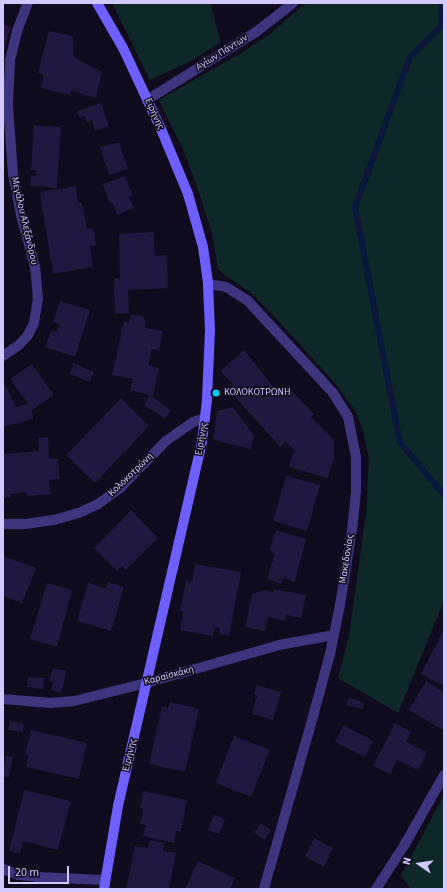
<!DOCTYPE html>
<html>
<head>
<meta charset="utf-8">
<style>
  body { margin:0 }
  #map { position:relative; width:447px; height:892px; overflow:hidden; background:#100b1e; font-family:"Source Sans 3",sans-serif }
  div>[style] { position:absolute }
  .green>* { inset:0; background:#0e2728 }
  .stream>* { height:6px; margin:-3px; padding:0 3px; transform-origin:3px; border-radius:3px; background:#08173b }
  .building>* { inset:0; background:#22173f }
  .street>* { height:10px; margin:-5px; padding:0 5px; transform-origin:5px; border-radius:5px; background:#3d357e }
  .secondary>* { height:10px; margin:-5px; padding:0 5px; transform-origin:5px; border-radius:5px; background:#6e60ff }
  .dots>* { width:11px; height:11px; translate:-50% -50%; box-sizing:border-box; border:2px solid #100b1e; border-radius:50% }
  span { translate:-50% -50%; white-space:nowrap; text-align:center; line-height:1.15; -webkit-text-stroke:3px #100b1e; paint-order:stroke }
  .street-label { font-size:10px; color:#d2c9ff }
  .poi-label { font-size:10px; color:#d2c9ff }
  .left { translate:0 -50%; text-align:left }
  .frame { position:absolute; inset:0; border:4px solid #d2c9ff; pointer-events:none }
  .north { position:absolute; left:399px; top:844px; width:40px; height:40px; -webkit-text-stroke:3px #100b1e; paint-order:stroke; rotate:283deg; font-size:11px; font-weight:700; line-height:16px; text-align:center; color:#d2c9ff }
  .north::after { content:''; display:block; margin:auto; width:14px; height:18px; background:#d2c9ff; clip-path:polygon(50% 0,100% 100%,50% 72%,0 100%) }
  .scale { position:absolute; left:8px; top:866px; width:61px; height:18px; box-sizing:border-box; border:2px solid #d2c9ff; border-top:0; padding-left:5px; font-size:12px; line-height:14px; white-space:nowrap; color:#d2c9ff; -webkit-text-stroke:3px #100b1e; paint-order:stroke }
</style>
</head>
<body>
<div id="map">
  <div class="green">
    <i style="clip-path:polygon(112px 3px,210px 3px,221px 42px,191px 61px,150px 80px)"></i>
    <i style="clip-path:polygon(306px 3px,444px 3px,444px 601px,398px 713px,338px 678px,349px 635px,366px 513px,369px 458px,362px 428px,356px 412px,334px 382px,273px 315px,251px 293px,222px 273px,218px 269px,212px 233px,195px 181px,183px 150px,159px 100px,238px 55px,271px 33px)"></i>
    <i style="clip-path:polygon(444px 795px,444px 889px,411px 889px,401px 875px)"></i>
  </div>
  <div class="stream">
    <i style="left:442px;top:3px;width:23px;rotate:92deg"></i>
    <i style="left:441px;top:26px;width:44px;rotate:135deg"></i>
    <i style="left:410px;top:57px;width:160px;rotate:110.1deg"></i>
    <i style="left:355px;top:207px;width:239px;rotate:79.2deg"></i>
    <i style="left:400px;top:442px;width:69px;rotate:50.3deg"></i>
  </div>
  <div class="building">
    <i style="clip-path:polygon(3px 25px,10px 27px,4px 52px,3px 52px)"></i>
    <i style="clip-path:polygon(49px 31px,73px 36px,74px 57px,102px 72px,96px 98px,72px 91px,70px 95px,41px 88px,44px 75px,38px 73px)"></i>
    <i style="clip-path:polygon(101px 103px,109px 126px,95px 131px,92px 120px,87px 122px,85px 116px,79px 117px,77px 111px)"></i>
    <i style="clip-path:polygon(34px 125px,61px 127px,57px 188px,30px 186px,31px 176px,36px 176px,36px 170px,31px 170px)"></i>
    <i style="clip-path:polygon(119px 142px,128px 169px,109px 175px,100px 147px)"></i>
    <i style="clip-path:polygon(125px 176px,133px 196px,129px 197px,134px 208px,117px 215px,113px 203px,110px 204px,103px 184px)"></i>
    <i style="clip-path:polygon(76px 186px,78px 203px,82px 203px,87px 229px,93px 228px,96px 245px,90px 246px,93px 267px,53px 274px,40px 192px)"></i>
    <i style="clip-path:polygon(154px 232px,155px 256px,167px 255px,168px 288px,128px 290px,129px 313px,115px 314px,114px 279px,120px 278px,119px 234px)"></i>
    <i style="clip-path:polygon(60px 301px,90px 310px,75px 357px,45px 347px,51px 330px,57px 332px,59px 324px,53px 322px)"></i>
    <i style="clip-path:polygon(131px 315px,142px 316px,146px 321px,145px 328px,163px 331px,159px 350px,152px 349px,148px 365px,159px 368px,153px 396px,130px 390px,133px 379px,112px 375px,124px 321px,129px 323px)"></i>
    <i style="clip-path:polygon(244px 350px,281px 396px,290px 389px,314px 414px,311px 417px,334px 440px,334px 458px,328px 478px,289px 467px,294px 450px,286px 442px,280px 447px,228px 389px,233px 384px,220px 371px)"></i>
    <i style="clip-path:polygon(74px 363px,94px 372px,90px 382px,69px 374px)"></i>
    <i style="clip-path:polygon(32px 364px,54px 395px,32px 410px,33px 419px,3px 427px,3px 381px,16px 407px,28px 404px,10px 379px)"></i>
    <i style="clip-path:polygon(150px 395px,171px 410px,165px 419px,144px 405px)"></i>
    <i style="clip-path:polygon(121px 398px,149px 426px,95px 483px,66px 455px)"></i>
    <i style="clip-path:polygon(233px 407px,254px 436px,251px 449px,213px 440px,217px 411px)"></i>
    <i style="clip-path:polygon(48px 437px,49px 459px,58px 459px,60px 479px,49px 480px,51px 494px,27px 496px,26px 492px,11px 494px,11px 498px,3px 498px,3px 454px,39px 451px,38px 438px)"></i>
    <i style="clip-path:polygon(286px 476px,320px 485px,307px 531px,273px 521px)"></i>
    <i style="clip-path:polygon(131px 510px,158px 538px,126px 570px,122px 566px,117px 571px,94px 548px)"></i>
    <i style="clip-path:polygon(276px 530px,306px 539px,295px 582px,283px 578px,281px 584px,267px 579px,275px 553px,269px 551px)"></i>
    <i style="clip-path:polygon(3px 556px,36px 568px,22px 603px,3px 596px)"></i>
    <i style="clip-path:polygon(195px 564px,241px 572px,229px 636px,219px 634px,220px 628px,215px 627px,213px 636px,180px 630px,183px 612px,180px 611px,186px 581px,192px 582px)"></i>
    <i style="clip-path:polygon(108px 582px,124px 587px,111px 631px,77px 621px,88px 583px,106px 588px)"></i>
    <i style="clip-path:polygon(47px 583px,72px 590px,57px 647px,30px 639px)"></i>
    <i style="clip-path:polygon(274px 589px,306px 595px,301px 618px,286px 615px,285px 621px,268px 617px,265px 631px,245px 627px,252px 594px,264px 590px,273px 592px)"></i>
    <i style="clip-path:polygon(444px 629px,444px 686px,421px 674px)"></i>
    <i style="clip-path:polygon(53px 668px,67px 671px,61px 693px,51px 690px,53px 682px,49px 681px)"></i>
    <i style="clip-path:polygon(28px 677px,45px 678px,43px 689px,27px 687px)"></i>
    <i style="clip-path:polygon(426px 681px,444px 692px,443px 730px,409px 710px)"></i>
    <i style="clip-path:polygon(256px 685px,281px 692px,273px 720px,252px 714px,257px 696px,254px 695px)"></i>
    <i style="clip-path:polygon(349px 698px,365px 703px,362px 709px,346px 705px)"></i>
    <i style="clip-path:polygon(170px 702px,199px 709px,185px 772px,149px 764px,162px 706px,168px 708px)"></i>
    <i style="clip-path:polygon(10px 721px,24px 724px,23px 732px,8px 730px)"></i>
    <i style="clip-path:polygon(395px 723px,411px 732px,406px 742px,427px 752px,418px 770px,397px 760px,390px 774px,373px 766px)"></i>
    <i style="clip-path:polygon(344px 725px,373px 741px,365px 757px,335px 742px)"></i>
    <i style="clip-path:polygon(31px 730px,87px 743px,79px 779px,26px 767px,28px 755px,25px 755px)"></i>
    <i style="clip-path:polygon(234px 736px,270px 750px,251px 797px,216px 783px)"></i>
    <i style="clip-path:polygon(6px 756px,13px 757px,9px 777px,3px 776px)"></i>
    <i style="clip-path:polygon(24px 790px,71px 801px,58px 850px,23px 841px,20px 854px,9px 851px)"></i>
    <i style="clip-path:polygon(143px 791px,187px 800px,181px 832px,176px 831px,174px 843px,143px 836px,146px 825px,140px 824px,143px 808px,140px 808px)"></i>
    <i style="clip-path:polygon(214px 815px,225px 819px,219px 834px,208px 830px)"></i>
    <i style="clip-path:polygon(261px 823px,271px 830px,265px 840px,254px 833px)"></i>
    <i style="clip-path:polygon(314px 838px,333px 848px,324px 867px,305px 857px)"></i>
    <i style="clip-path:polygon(150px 840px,164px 843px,163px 851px,176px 853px,169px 889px,126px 889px,135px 846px,148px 848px)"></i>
    <i style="clip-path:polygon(198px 861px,235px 878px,230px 889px,185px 889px)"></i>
  </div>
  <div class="street">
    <i style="left:147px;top:100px;width:128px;rotate:-32deg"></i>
    <i style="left:256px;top:32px;width:47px;rotate:-38.1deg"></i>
    <i style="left:208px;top:284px;width:18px;rotate:9deg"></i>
    <i style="left:226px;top:287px;width:25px;rotate:32deg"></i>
    <i style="left:247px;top:300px;width:127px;rotate:47.2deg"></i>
    <i style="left:333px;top:393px;width:28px;rotate:58deg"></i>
    <i style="left:348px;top:417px;width:41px;rotate:78.7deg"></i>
    <i style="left:356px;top:457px;width:35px;rotate:90deg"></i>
    <i style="left:356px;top:492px;width:31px;rotate:96deg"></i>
    <i style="left:353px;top:523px;width:83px;rotate:99deg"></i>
    <i style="left:340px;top:605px;width:50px;rotate:101.5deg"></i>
    <i style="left:330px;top:654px;width:61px;rotate:105.2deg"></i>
    <i style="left:314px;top:713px;width:183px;rotate:105.9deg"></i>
    <i style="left:3px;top:356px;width:19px;rotate:-35deg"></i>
    <i style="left:19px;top:345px;width:13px;rotate:-48deg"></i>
    <i style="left:28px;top:335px;width:13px;rotate:-63deg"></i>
    <i style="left:34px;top:323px;width:24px;rotate:-81deg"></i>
    <i style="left:38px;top:299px;width:32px;rotate:-95deg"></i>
    <i style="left:35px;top:267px;width:54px;rotate:-105.1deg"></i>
    <i style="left:21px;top:215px;width:42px;rotate:-101deg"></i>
    <i style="left:13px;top:174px;width:68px;rotate:-94.2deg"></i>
    <i style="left:8px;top:106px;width:46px;rotate:-87.5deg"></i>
    <i style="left:10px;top:60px;width:30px;rotate:-76deg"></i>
    <i style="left:17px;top:31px;width:30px;rotate:-69deg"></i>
    <i style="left:3px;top:524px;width:22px"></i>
    <i style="left:25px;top:524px;width:29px;rotate:-8deg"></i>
    <i style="left:54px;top:520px;width:26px;rotate:-16deg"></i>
    <i style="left:79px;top:513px;width:21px;rotate:-25deg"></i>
    <i style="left:98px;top:504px;width:27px;rotate:-36deg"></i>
    <i style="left:120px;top:488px;width:66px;rotate:-45.6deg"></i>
    <i style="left:166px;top:441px;width:33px;rotate:-35deg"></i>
    <i style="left:193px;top:422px;width:13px;rotate:-18deg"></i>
    <i style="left:3px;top:699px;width:47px;rotate:4.9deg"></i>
    <i style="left:50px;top:703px;width:24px;rotate:-5deg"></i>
    <i style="left:74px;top:701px;width:74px;rotate:-14deg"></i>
    <i style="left:146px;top:683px;width:138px;rotate:-15.9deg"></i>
    <i style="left:279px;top:645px;width:56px;rotate:-10.3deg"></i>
    <i style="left:3px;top:869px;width:17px;rotate:21deg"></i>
    <i style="left:19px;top:875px;width:18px;rotate:6deg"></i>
    <i style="left:37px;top:877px;width:68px;rotate:2.5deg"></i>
    <i style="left:376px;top:889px;width:54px;rotate:-57.2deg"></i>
    <i style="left:405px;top:844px;width:79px;rotate:-60.5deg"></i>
  </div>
  <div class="secondary">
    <i style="left:97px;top:3px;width:52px;rotate:60deg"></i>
    <i style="left:123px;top:48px;width:89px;rotate:64.9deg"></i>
    <i style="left:161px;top:129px;width:70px;rotate:67.4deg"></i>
    <i style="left:188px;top:194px;width:55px;rotate:74.2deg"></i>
    <i style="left:203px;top:247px;width:37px;rotate:82deg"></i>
    <i style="left:208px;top:284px;width:46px;rotate:87.5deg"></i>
    <i style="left:210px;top:330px;width:70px;rotate:92.5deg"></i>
    <i style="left:207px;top:400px;width:42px;rotate:96.8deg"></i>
    <i style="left:202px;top:442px;width:374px;rotate:103deg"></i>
    <i style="left:118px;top:806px;width:84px;rotate:99.6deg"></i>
  </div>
  <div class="dots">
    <i style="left:216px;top:393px;background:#00ccf4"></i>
  </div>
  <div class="street-label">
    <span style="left:222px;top:53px;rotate:-32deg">Αγίων Πάντων</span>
    <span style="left:154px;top:114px;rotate:65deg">Ειρήνης</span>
    <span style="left:24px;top:221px;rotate:77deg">Μεγάλου Αλεξάνδρου</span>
    <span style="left:202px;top:439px;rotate:-80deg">Ειρήνης</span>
    <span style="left:131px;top:475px;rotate:-44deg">Κολοκοτρώνη</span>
    <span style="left:347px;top:559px;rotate:-81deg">Μακεδονίας</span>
    <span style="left:169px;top:676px;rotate:-15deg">Καραϊσκάκη</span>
    <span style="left:130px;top:755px;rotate:-77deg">Ειρήνης</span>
  </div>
  <div class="poi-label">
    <span class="left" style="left:224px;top:393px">ΚΟΛΟΚΟΤΡΩΝΗ</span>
  </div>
  <div class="frame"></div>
  <div class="north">N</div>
  <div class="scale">20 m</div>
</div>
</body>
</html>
